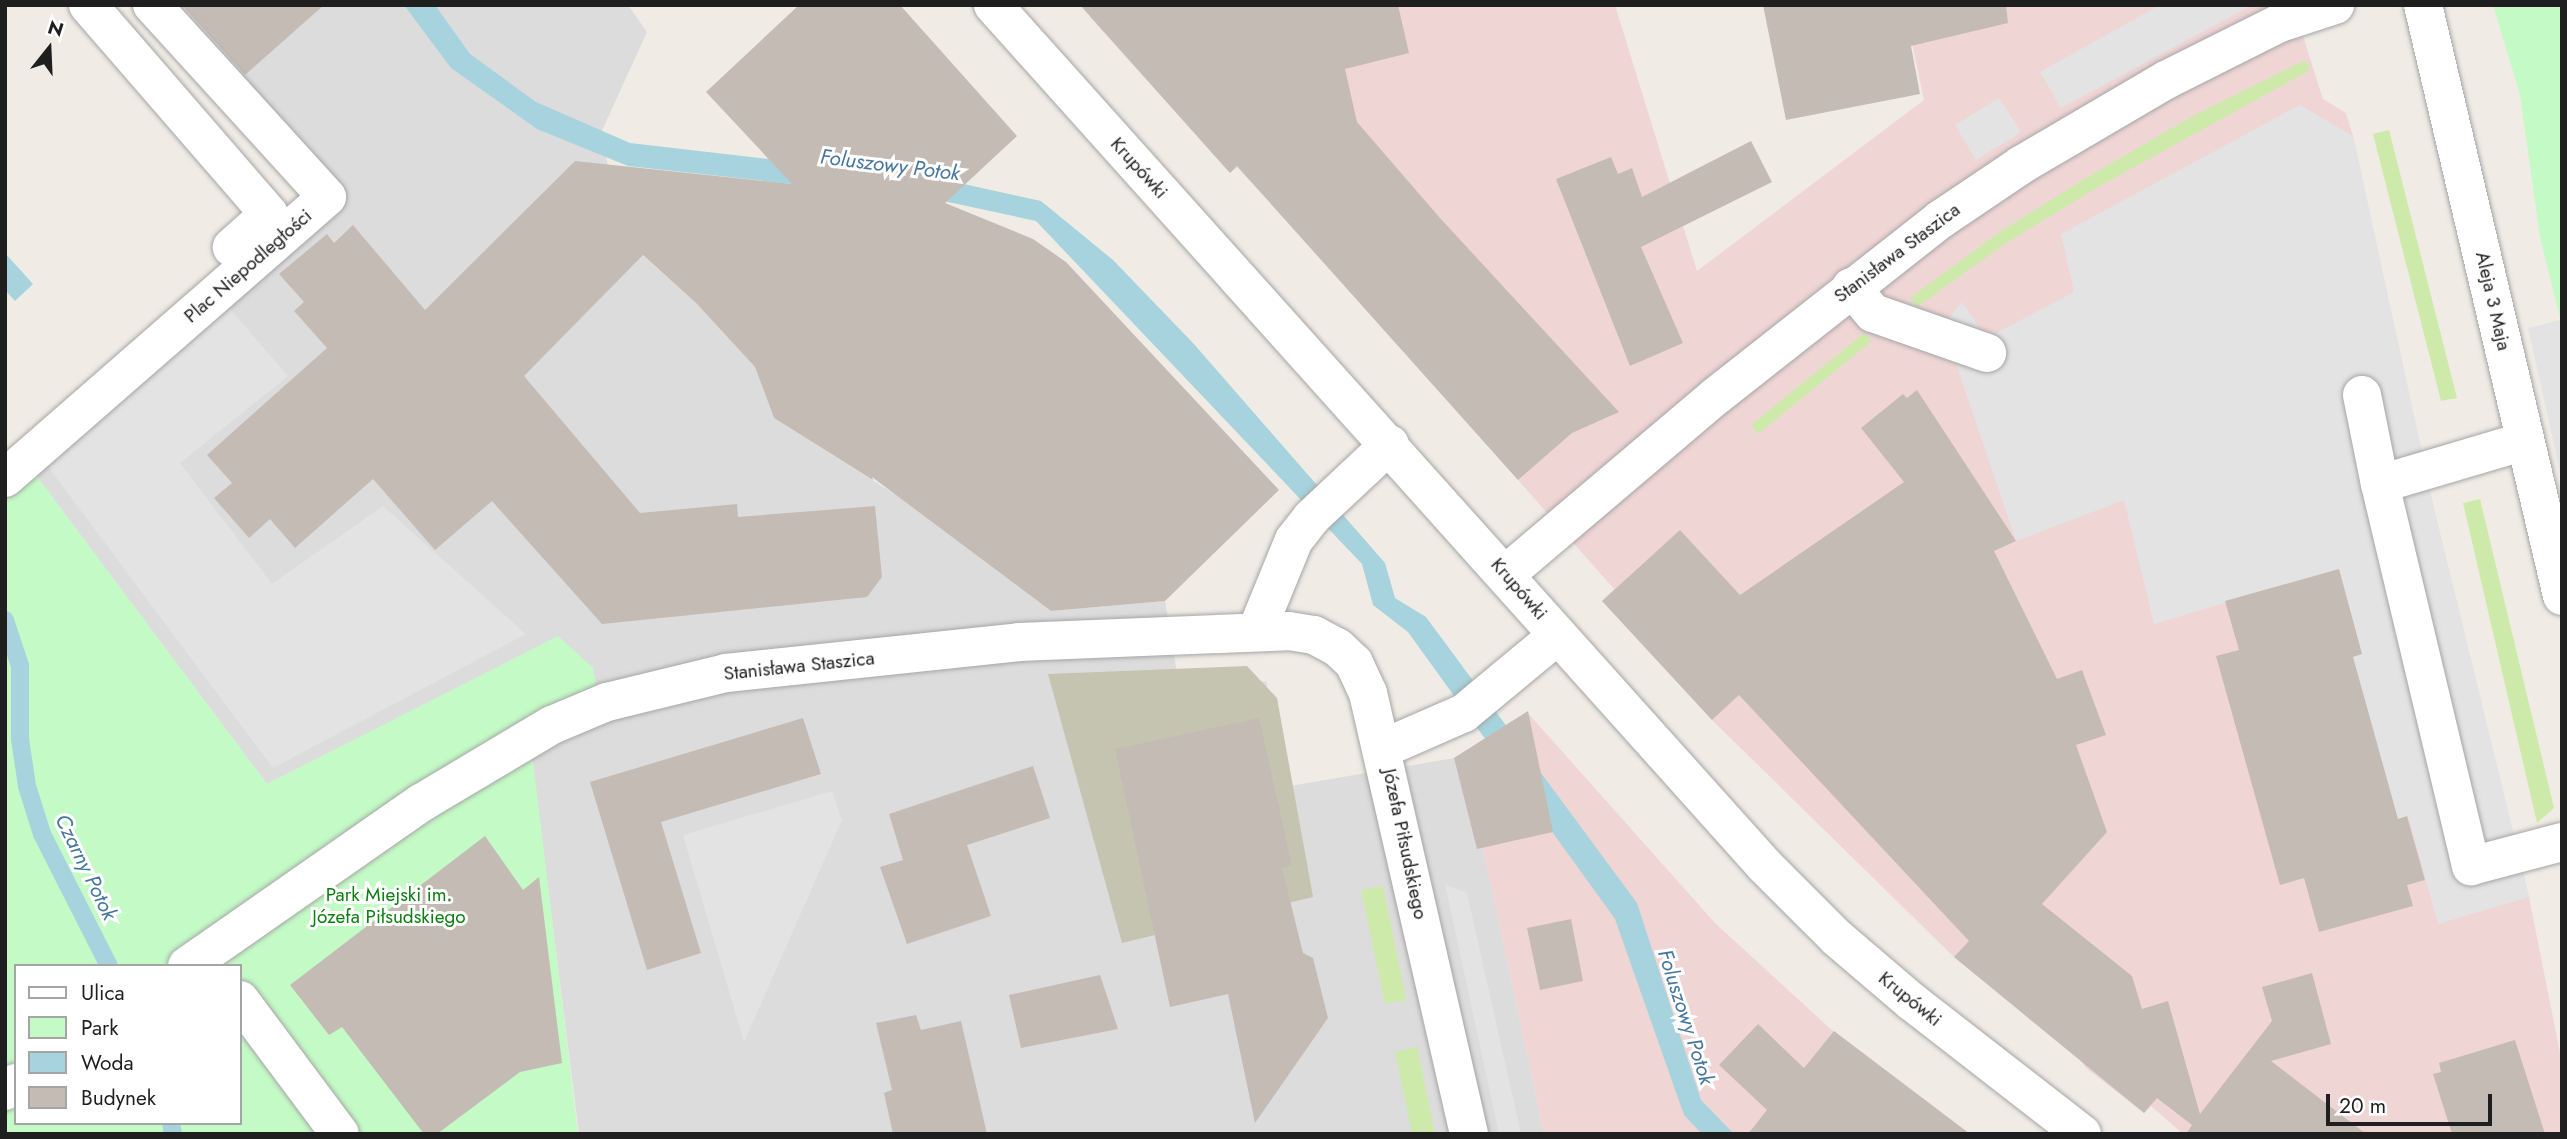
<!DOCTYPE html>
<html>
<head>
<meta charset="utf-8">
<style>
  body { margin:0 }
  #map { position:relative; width:2567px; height:1139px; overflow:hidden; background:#f0ece5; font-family:Jost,sans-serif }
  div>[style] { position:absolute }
  .residential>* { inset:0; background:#dddcdc }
  .commercial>* { inset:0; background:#f0d5d5 }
  .construction>* { inset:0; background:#c4c4b1 }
  .grass>* { inset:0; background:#cdeaab }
  .park>* { inset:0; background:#c3fac5 }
  .parking>* { inset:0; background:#e3e3e3 }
  .water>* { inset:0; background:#a6d3dd }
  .stream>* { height:18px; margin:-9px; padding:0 9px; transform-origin:9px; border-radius:9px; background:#a6d3dd }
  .building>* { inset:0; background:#c5bbb5 }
  .roads { filter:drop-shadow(0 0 2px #a6a6a6) drop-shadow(0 0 2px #a6a6a6) }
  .minor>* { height:38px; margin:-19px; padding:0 19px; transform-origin:19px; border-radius:19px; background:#fff }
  span { translate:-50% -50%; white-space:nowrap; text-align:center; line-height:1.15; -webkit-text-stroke:6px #fff; paint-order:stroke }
  .street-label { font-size:19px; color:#1f1f1f }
  .park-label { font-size:19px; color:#0c7f10 }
  .water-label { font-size:21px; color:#45769f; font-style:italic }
  .frame { position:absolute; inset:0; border:7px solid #1f1f1f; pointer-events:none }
  .legend { position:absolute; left:14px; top:964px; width:228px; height:161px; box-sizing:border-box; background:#fff; border:2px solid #a5a5a5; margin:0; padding:9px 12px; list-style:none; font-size:21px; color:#1f1f1f }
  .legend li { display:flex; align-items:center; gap:14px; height:35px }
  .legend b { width:35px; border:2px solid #a5a5a5 }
  .north { position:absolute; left:14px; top:14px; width:70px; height:70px; -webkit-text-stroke:5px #fff; paint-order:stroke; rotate:18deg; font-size:19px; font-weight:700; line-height:28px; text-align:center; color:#1f1f1f }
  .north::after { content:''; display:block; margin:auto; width:24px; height:32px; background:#1f1f1f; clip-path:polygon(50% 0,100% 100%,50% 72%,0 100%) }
  .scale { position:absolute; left:2326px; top:1094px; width:166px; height:32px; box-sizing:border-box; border:4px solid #1f1f1f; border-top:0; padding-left:9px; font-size:21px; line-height:24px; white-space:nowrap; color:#1f1f1f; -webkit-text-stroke:5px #fff; paint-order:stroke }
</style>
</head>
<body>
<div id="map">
  <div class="residential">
    <i style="clip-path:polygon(152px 5px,628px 5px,647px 32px,600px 135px,629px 243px,696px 303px,755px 367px,774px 418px,901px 498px,1051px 611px,1165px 601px,1180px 691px,1266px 681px,1290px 786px,1454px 758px,1478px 849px,1483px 848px,1544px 1134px,579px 1134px,531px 753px,558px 637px,267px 784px,26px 462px,327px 198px)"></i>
  </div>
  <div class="commercial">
    <i style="clip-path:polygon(1099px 5px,1615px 5px,1697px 271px,1924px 100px,1904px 5px,2293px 5px,2323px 99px,2346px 113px,2353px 136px,2435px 513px,2529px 897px,2562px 1063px,2562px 1134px,2183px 1134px,2151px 1106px,2144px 1113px,2086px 1068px,2078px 1057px,1954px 957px,1712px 720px,1602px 601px,1614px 589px,1350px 289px,1237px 167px,1230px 173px,1089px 16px)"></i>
    <i style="clip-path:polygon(1527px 712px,1715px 923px,1834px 1032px,1970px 1134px,1544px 1134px,1483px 849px,1477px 849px,1454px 758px)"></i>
  </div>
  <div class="construction">
    <i style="clip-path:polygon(1247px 666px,1277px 698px,1313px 897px,1122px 943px,1048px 674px)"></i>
  </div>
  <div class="grass">
    <i style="clip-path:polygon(2305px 60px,2310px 70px,2098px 187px,2006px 243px,1917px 307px,1910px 298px,2001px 231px,2091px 175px,2191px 117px)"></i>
    <i style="clip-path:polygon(2389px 130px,2457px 398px,2441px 401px,2373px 134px)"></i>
    <i style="clip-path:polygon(1864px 333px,1872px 341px,1758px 434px,1751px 425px)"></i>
    <i style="clip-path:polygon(2480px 499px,2554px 808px,2537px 823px,2463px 503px)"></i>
    <i style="clip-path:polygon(1383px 886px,1406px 1000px,1385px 1004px,1361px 890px)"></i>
    <i style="clip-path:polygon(1417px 1047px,1435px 1134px,1412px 1134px,1395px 1052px)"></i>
  </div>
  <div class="park">
    <i style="clip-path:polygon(2493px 5px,2562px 5px,2562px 326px,2540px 237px,2520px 95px)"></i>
    <i style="clip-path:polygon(evenodd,26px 462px,267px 784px,558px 636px,593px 668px,603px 722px,532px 753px,578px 1134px,5px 1134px,5px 479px,26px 462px,16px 966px,240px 966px,240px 1123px,16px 1123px,16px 966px)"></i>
  </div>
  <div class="parking">
    <i style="clip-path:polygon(2160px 5px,2252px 5px,2061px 108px,2040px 72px)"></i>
    <i style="clip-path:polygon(1999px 98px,2021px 132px,1976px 160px,1955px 125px)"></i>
    <i style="clip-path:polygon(2300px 105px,2353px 136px,2435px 513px,2529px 897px,2438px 924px,2408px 816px,2398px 819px,2353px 657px,2362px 653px,2339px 569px,2154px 624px,2124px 500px,2016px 541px,1943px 325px,1962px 302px,1987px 338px,2074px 292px,2061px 234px)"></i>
    <i style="clip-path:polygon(229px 308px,288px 376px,180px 463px,272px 584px,383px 506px,526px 634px,273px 768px,46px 464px)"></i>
    <i style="clip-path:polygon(2560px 320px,2562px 326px,2562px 481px,2528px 328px)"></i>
    <i style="clip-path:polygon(832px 791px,842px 820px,744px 1042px,683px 835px)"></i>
    <i style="clip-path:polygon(1445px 884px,1467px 893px,1521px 1134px,1499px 1134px)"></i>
  </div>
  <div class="water">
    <i style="clip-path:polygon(404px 5px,435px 5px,470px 54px,536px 102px,630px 143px,941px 179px,1041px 201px,1113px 260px,1193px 343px,1385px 563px,1395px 598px,1426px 617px,1637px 903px,1701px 1100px,1734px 1134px,1702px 1134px,1684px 1115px,1615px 919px,1408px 632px,1373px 605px,1362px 564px,1036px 221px,939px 200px,628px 166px,537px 129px,451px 68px)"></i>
    <i style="clip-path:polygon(5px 253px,33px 284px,15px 301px,5px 290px)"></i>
  </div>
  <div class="stream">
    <i style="left:5px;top:620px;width:48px;rotate:71.9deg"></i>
    <i style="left:20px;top:666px;width:73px;rotate:90deg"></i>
    <i style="left:20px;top:739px;width:48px;rotate:81.5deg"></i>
    <i style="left:27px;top:786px;width:50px;rotate:72.6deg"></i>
    <i style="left:42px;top:834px;width:148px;rotate:63.1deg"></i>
    <i style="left:171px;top:1123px;width:11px;rotate:80deg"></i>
  </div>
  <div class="building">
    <i style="clip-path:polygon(182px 5px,324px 5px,245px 75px)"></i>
    <i style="clip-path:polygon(799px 5px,900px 5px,1017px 136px,945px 203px,1033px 239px,1066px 262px,1279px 490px,1165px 601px,1051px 611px,872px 477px,873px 480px,774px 418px,755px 367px,696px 303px,643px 255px,524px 376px,640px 513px,737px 504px,738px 517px,875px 506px,882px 577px,867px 597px,602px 624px,492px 501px,435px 550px,373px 479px,295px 548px,270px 519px,249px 538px,214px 498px,232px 483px,207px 455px,327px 348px,294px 311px,304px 302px,279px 274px,327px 234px,334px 243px,353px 225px,425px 310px,575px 161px,792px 184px,706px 92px)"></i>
    <i style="clip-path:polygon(1080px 5px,1398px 5px,1409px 53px,1345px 69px,1357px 122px,1440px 218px,1619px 412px,1572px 433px,1518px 480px,1237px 166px,1230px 173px)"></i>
    <i style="clip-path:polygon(1763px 5px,2006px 5px,2008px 23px,1911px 46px,1920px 94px,1786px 120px)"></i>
    <i style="clip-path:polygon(1751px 141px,1772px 182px,1641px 247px,1683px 343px,1630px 366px,1556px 179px,1611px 157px,1618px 174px,1632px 168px,1642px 197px)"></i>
    <i style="clip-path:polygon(1917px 390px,2016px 541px,1994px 551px,2057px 679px,2082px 670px,2106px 735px,2076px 745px,2107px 832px,2042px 904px,2132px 976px,2142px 1009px,2168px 1001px,2200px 1114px,2272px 1021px,2262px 987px,2312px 973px,2331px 1044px,2271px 1061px,2366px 1134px,2186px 1134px,2192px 1125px,2157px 1098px,2144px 1113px,1954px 957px,1969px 941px,1739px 695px,1712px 720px,1602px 601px,1680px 530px,1740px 595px,1904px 482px,1861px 428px,1903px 394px,1907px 398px)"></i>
    <i style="clip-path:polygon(2339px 569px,2362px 654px,2353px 657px,2398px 819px,2407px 816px,2425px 880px,2407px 885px,2413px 906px,2319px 932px,2304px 878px,2280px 885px,2216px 656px,2239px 650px,2225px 601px)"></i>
    <i style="clip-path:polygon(1528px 711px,1553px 832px,1477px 849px,1454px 758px)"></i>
    <i style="clip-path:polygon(803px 718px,821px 774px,661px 822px,701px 953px,647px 970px,590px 782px)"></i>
    <i style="clip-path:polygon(1259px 718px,1292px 866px,1282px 868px,1303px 953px,1313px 958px,1328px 1018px,1255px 1123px,1228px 994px,1170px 1007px,1115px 749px)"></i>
    <i style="clip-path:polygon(1033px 766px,1050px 818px,967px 845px,991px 916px,907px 944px,880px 867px,903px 860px,889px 814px)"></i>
    <i style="clip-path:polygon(485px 836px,523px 890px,539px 877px,562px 1063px,520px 1072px,437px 1134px,424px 1134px,342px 1027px,329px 1035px,290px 985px)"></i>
    <i style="clip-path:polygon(1571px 919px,1583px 981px,1540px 990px,1527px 928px)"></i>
    <i style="clip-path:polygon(1100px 975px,1118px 1029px,1021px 1048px,1009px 995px)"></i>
    <i style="clip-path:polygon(916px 1015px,921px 1030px,961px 1021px,987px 1134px,893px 1134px,884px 1093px,892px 1090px,876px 1023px)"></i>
    <i style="clip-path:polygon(1758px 1024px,1804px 1068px,1834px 1031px,1970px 1134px,1748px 1134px,1767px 1110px,1719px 1065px)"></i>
    <i style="clip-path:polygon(2515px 1040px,2545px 1134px,2452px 1134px,2433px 1074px,2441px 1072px,2439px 1063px)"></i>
  </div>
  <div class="roads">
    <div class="minor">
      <i style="left:88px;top:5px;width:276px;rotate:49.1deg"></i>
      <i style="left:269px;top:214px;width:50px;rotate:138.3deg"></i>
      <i style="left:993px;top:5px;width:1156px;rotate:48.12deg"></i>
      <i style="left:1765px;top:866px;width:102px;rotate:45deg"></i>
      <i style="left:1837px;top:938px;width:99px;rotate:40.5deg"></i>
      <i style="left:1912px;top:1002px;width:215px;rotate:37.8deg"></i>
      <i style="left:2423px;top:5px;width:607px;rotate:76.76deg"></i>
      <i style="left:1851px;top:287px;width:34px;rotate:50deg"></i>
      <i style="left:1873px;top:313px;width:121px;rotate:19.3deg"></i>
      <i style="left:2362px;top:395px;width:91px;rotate:78.6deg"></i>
      <i style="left:2525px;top:441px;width:151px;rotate:163.5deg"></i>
      <i style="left:2380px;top:484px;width:393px;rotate:76.6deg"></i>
      <i style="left:2471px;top:866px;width:94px;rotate:-14.8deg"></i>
      <i style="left:5px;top:478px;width:427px;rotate:-41.1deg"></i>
      <i style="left:327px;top:197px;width:260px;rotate:-132.3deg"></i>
      <i style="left:1506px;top:574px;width:275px;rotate:-40.3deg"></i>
      <i style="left:1716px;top:396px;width:286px;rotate:-38.2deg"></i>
      <i style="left:1941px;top:219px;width:97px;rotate:-34deg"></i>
      <i style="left:2021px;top:165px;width:168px;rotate:-30.4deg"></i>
      <i style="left:2166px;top:80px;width:127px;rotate:-26.6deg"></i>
      <i style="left:2280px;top:23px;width:58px;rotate:-18.1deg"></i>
      <i style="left:1257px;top:630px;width:97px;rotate:-67.7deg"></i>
      <i style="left:1294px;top:540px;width:28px;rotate:-52deg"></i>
      <i style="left:1311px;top:518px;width:108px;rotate:-43.1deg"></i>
      <i style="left:1384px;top:748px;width:87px;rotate:-23.6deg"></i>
      <i style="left:1464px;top:713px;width:122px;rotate:-39.7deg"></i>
      <i style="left:187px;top:966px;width:285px;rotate:-34.9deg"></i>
      <i style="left:421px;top:803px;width:152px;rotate:-30.8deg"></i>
      <i style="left:552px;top:725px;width:60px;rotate:-22.7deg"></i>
      <i style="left:607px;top:702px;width:122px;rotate:-13.7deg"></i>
      <i style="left:726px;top:673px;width:295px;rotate:-6deg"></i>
      <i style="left:1019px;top:642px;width:270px;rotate:-2.3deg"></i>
      <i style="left:1289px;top:631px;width:25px;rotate:9deg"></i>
      <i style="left:1314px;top:635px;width:26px;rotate:28deg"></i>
      <i style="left:1337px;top:647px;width:23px;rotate:43deg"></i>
      <i style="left:1354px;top:663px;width:33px;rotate:65deg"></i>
      <i style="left:1368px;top:693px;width:452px;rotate:77.1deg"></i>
      <i style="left:240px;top:1000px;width:167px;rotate:53.3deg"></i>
      <i style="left:5px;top:1091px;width:14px;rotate:-36deg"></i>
    </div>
  </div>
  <div class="street-label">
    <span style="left:1139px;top:168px;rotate:48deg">Krupówki</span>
    <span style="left:1897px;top:253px;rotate:-37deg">Stanisława Staszica</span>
    <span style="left:248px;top:266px;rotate:-41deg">Plac Niepodległości</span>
    <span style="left:2493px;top:301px;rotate:77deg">Aleja 3 Maja</span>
    <span style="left:1519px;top:589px;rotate:49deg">Krupówki</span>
    <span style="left:799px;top:666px;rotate:-6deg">Stanisława Staszica</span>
    <span style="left:1405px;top:844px;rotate:78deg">Józefa Piłsudskiego</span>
    <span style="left:1910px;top:999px;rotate:39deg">Krupówki</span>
  </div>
  <div class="park-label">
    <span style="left:389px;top:906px">Park Miejski im.<br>Józefa Piłsudskiego</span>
  </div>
  <div class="water-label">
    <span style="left:890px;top:165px;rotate:7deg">Foluszowy Potok</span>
    <span style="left:86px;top:867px;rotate:64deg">Czarny Potok</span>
    <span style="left:1686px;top:1017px;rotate:72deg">Foluszowy Potok</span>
  </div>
  <div class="frame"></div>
  <ul class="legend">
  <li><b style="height:9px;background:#fff"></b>Ulica</li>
  <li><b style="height:19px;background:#c3fac5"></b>Park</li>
  <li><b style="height:19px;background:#a6d3dd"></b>Woda</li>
  <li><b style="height:19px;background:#c5bbb5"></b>Budynek</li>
  </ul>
  <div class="north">N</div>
  <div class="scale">20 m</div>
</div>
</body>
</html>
